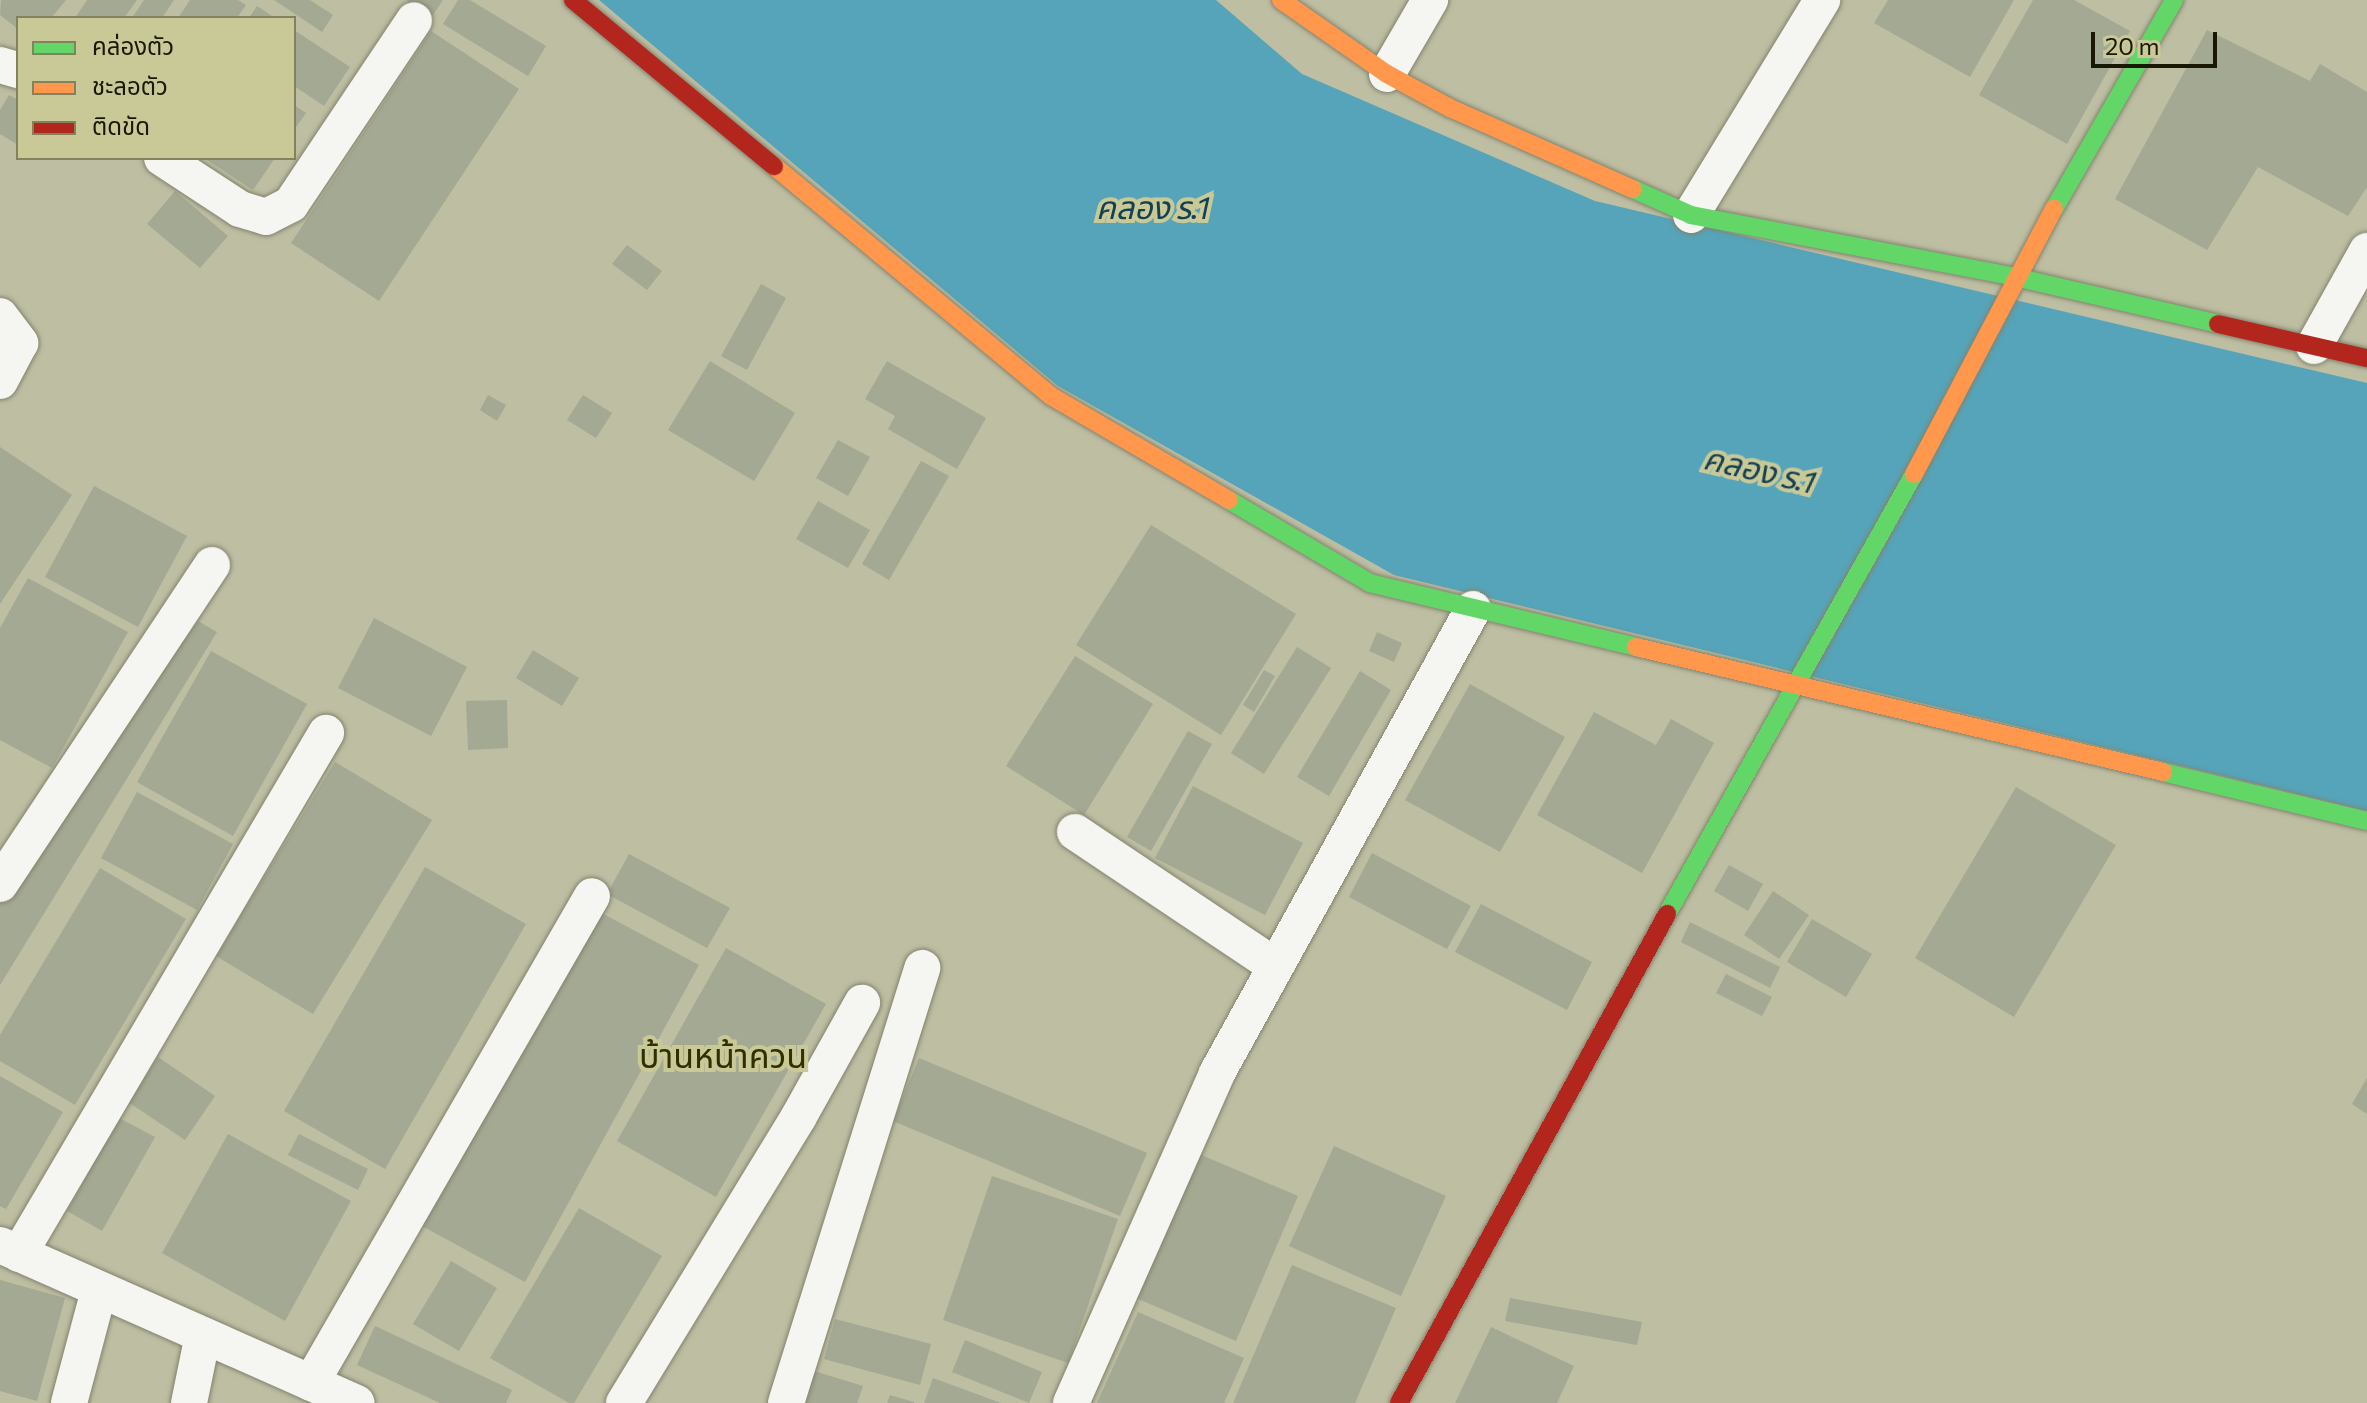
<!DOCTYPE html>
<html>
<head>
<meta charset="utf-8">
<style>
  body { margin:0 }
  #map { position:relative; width:2367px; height:1403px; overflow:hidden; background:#bdbea2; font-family:Commissioner,"Noto Sans Thai",sans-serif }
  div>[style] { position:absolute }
  .water>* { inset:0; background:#55a4ba }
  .building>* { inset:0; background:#a4a993 }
  .roads { filter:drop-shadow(0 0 2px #83836e) drop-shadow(0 0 2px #83836e) }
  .street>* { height:36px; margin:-18px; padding:0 18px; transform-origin:18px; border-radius:18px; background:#f5f5f1 }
  .fast>* { height:18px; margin:-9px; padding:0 9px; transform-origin:9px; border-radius:9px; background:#63d668 }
  .slow>* { height:18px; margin:-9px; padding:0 9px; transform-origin:9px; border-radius:9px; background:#ff974d }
  .jam>* { height:18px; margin:-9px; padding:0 9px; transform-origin:9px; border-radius:9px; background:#b3261e }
  span { translate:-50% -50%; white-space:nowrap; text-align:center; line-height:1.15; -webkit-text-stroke:8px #c8c997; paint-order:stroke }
  .water-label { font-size:32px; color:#134053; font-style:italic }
  .quarter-label { font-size:34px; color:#2f2f00 }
  .legend { position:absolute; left:16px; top:16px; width:280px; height:144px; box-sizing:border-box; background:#c8c997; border:2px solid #82825d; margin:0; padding:10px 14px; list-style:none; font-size:24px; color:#181805 }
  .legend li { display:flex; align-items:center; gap:16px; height:40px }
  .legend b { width:40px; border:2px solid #82825d }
  .scale { position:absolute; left:2091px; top:32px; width:126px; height:36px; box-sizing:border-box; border:4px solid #181805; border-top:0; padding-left:10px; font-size:24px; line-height:28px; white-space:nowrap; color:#181805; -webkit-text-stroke:6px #c8c997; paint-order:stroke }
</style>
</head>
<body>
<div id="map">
  <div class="water">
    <i style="clip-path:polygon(599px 0,1216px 0,1302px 74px,1595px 201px,2367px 383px,2367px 811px,1394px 575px,1058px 386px)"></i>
  </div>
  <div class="building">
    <i style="clip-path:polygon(1px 0,66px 0,51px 18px,18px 18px,18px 29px,0 15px)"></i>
    <i style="clip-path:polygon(87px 0,137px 0,124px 18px,75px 18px)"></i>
    <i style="clip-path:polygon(144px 0,174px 0,162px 18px,132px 18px)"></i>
    <i style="clip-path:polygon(190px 0,238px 0,246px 5px,237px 18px,178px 18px)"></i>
    <i style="clip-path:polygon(274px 0,310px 0,333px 15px,322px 32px)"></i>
    <i style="clip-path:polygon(406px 0,443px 0,431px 18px)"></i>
    <i style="clip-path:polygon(458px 0,470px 0,546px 46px,528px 76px,443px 24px)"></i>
    <i style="clip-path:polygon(1888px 0,2014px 0,1970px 77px,1874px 23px)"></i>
    <i style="clip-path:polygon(2033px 0,2074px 0,2130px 31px,2067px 144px,1979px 95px)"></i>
    <i style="clip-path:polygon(257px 6px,275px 18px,249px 18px)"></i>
    <i style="clip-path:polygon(294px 30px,350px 67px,324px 106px,294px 86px)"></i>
    <i style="clip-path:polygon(2207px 30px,2310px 81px,2320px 64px,2367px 92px,2367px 187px,2348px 216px,2258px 167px,2207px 250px,2115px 199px)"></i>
    <i style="clip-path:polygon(431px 31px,519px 89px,379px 301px,291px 243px)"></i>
    <i style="clip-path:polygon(9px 95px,18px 100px,18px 145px,0 134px,0 110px)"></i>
    <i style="clip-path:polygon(294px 105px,306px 113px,294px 130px)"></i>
    <i style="clip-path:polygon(204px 158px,275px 158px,253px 190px)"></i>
    <i style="clip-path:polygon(175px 191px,228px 236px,200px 268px,147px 224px)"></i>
    <i style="clip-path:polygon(627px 245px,662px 271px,647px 290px,612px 264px)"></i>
    <i style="clip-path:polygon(761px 284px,786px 298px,747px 370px,721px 356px)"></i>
    <i style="clip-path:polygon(710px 361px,795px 413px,754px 481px,668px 430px)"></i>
    <i style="clip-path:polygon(887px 361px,986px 418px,957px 469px,888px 429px,895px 416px,865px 399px)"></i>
    <i style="clip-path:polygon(488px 395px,506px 405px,497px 421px,480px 410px)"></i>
    <i style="clip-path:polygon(583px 395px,612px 413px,596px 438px,567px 420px)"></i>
    <i style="clip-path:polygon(838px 440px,870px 457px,848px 496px,816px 478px)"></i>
    <i style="clip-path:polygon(0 447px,72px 495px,0 604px)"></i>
    <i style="clip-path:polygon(921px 461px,949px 476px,889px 580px,862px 564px)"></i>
    <i style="clip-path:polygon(94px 486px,187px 536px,138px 627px,45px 577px)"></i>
    <i style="clip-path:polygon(818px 501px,870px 530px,848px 568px,796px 539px)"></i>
    <i style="clip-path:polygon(1151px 525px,1296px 614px,1221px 735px,1076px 645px)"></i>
    <i style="clip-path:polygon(28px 578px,128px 632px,52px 768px,0 740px,0 628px)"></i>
    <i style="clip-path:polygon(374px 618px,467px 667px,431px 736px,338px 688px)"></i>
    <i style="clip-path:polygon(198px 621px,217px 632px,0 985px,0 897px)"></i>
    <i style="clip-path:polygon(1377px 632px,1402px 643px,1394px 662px,1369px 651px)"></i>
    <i style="clip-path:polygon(1297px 647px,1331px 668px,1264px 774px,1231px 753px)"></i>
    <i style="clip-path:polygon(533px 650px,579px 678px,562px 706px,516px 678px)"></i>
    <i style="clip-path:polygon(211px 651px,307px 704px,233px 836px,137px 782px)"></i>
    <i style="clip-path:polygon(1075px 656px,1153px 704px,1084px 815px,1006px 766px)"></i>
    <i style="clip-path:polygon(1264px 670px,1275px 676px,1254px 712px,1243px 705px)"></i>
    <i style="clip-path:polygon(1360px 671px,1391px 690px,1329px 796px,1297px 777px)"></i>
    <i style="clip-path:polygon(1470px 684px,1565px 737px,1500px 852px,1405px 800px)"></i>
    <i style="clip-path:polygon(507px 700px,508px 748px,468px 750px,466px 701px)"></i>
    <i style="clip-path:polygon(1594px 712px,1656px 745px,1671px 719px,1714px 743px,1642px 873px,1537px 815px)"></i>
    <i style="clip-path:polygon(1188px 731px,1212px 744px,1151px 851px,1127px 837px)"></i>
    <i style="clip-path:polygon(335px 762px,432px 820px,313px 1014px,216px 956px)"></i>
    <i style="clip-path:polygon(1193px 786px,1303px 843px,1265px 915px,1155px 858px)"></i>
    <i style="clip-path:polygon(2016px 787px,2116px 845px,2014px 1017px,1915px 958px)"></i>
    <i style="clip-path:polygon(137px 792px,233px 844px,197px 910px,101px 858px)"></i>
    <i style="clip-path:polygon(1372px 853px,1471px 906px,1447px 949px,1349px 897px)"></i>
    <i style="clip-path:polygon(629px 854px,730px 908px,707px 948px,607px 894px)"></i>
    <i style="clip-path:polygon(1729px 865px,1763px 884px,1748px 911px,1714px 891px)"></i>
    <i style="clip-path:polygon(425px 867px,526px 924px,385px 1169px,284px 1111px)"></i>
    <i style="clip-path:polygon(100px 868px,186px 919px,75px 1105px,0 1061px,0 1035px)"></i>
    <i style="clip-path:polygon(1773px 891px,1809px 915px,1779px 959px,1744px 935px)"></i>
    <i style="clip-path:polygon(1481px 904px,1592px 962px,1567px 1010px,1455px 952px)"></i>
    <i style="clip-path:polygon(596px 910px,699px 965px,525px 1282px,422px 1226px)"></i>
    <i style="clip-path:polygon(1812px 919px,1872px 954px,1846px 997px,1787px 962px)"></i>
    <i style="clip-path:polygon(1690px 922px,1780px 967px,1770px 988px,1681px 942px)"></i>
    <i style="clip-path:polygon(726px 948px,826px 1004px,716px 1197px,617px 1141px)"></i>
    <i style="clip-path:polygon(1726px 974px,1772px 997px,1762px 1016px,1716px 993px)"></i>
    <i style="clip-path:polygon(158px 1057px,215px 1096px,185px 1140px,128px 1102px)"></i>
    <i style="clip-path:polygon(919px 1058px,1147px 1153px,1120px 1216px,893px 1121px)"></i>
    <i style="clip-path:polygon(0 1076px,63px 1112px,6px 1209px,0 1206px)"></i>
    <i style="clip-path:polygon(2367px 1078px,2367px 1114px,2352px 1104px)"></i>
    <i style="clip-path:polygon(119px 1118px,155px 1137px,102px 1231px,67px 1211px)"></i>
    <i style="clip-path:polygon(228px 1134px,351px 1201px,285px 1321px,162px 1253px)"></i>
    <i style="clip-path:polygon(299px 1134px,368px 1169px,358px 1190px,288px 1155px)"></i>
    <i style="clip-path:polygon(1334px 1146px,1446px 1196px,1401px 1296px,1289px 1246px)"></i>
    <i style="clip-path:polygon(1199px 1154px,1298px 1196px,1236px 1341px,1136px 1298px)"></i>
    <i style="clip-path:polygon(992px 1176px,1118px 1219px,1068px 1363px,943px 1320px)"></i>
    <i style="clip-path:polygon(579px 1208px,662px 1256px,574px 1403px,569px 1403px,490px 1358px)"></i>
    <i style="clip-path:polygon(451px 1261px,497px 1288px,459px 1351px,413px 1324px)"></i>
    <i style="clip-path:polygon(1292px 1265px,1396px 1308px,1355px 1403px,1233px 1403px)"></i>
    <i style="clip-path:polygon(0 1280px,65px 1298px,37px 1401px,0 1391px)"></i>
    <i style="clip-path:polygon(1510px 1298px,1642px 1322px,1637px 1345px,1505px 1321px)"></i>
    <i style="clip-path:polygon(1138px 1312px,1244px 1358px,1224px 1403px,1097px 1403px)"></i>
    <i style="clip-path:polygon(835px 1319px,931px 1344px,920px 1385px,824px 1359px)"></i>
    <i style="clip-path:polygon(375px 1326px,512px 1390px,506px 1403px,440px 1403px,357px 1365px)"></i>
    <i style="clip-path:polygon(1491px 1327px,1574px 1366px,1557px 1403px,1455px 1403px)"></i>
    <i style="clip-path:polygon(965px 1340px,1042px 1372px,1029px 1403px,952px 1372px)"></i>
    <i style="clip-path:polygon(814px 1371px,863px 1386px,857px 1403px,803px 1403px)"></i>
    <i style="clip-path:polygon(933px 1378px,1001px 1403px,924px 1403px)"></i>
    <i style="clip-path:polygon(890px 1395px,914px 1402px,914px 1403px,887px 1403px)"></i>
  </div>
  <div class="roads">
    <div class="street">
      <i style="left:0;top:65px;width:19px;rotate:16deg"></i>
      <i style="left:1387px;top:74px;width:86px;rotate:-59.8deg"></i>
      <i style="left:162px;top:158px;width:93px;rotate:33.2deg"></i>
      <i style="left:240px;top:209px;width:27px;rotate:17deg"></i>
      <i style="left:266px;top:217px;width:28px;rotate:-27deg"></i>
      <i style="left:291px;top:204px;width:221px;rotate:-56.2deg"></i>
      <i style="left:1691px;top:215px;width:252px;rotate:-58.6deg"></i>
      <i style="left:0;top:316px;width:34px;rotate:53deg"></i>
      <i style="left:20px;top:343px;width:43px;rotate:117.8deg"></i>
      <i style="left:2314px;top:346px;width:109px;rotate:-60.8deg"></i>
      <i style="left:1075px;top:832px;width:241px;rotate:33.8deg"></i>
      <i style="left:0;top:884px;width:383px;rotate:-56.4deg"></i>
      <i style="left:0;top:1245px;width:390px;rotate:23.9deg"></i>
      <i style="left:19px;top:1254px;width:605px;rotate:-59.49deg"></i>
      <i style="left:311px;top:1383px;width:562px;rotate:-60.01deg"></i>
      <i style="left:69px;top:1403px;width:117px;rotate:-75.1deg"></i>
      <i style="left:189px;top:1403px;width:69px;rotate:-78.4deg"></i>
      <i style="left:624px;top:1403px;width:334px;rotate:-58.6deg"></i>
      <i style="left:798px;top:1118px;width:132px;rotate:-60.9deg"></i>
      <i style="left:786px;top:1403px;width:456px;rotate:-72.6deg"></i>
      <i style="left:1071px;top:1403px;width:361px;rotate:-66.1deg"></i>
      <i style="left:1217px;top:1073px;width:530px;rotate:-61.11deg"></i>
    </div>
    <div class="fast">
      <i style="left:1633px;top:189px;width:64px;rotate:24.1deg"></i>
      <i style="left:1691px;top:215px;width:330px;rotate:10.8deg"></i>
      <i style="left:2015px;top:277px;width:208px;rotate:13deg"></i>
      <i style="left:2054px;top:209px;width:241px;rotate:-60.1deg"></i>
      <i style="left:1229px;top:500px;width:164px;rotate:30.5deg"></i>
      <i style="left:1370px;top:583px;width:274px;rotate:13.5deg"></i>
      <i style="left:2163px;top:772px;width:210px;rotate:13.5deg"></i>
      <i style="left:1667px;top:914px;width:505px;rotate:-60.69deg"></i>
    </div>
    <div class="slow">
      <i style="left:1281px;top:0;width:129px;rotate:34.9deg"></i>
      <i style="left:1387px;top:74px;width:72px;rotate:28.4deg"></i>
      <i style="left:1450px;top:108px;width:200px;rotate:23.9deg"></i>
      <i style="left:774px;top:166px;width:360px;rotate:39.7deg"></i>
      <i style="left:1051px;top:396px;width:206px;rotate:30.3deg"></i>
      <i style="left:1914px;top:474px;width:300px;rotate:-62.2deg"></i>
      <i style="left:1636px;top:647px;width:542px;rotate:13.34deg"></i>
    </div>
    <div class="jam">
      <i style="left:573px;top:0;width:261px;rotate:39.6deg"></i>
      <i style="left:2218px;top:324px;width:153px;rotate:12.9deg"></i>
      <i style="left:1399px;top:1403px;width:558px;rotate:-61.27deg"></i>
    </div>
  </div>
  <div class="water-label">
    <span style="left:1153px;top:206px">คลอง ร.1</span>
    <span style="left:1760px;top:469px;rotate:13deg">คลอง ร.1</span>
  </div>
  <div class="quarter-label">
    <span style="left:723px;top:1055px">บ้านหน้าควน</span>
  </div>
  <ul class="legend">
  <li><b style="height:10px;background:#63d668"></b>คล่องตัว</li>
  <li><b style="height:10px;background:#ff974d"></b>ชะลอตัว</li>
  <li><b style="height:10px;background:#b3261e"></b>ติดขัด</li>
  </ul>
  <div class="scale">20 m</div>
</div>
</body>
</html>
